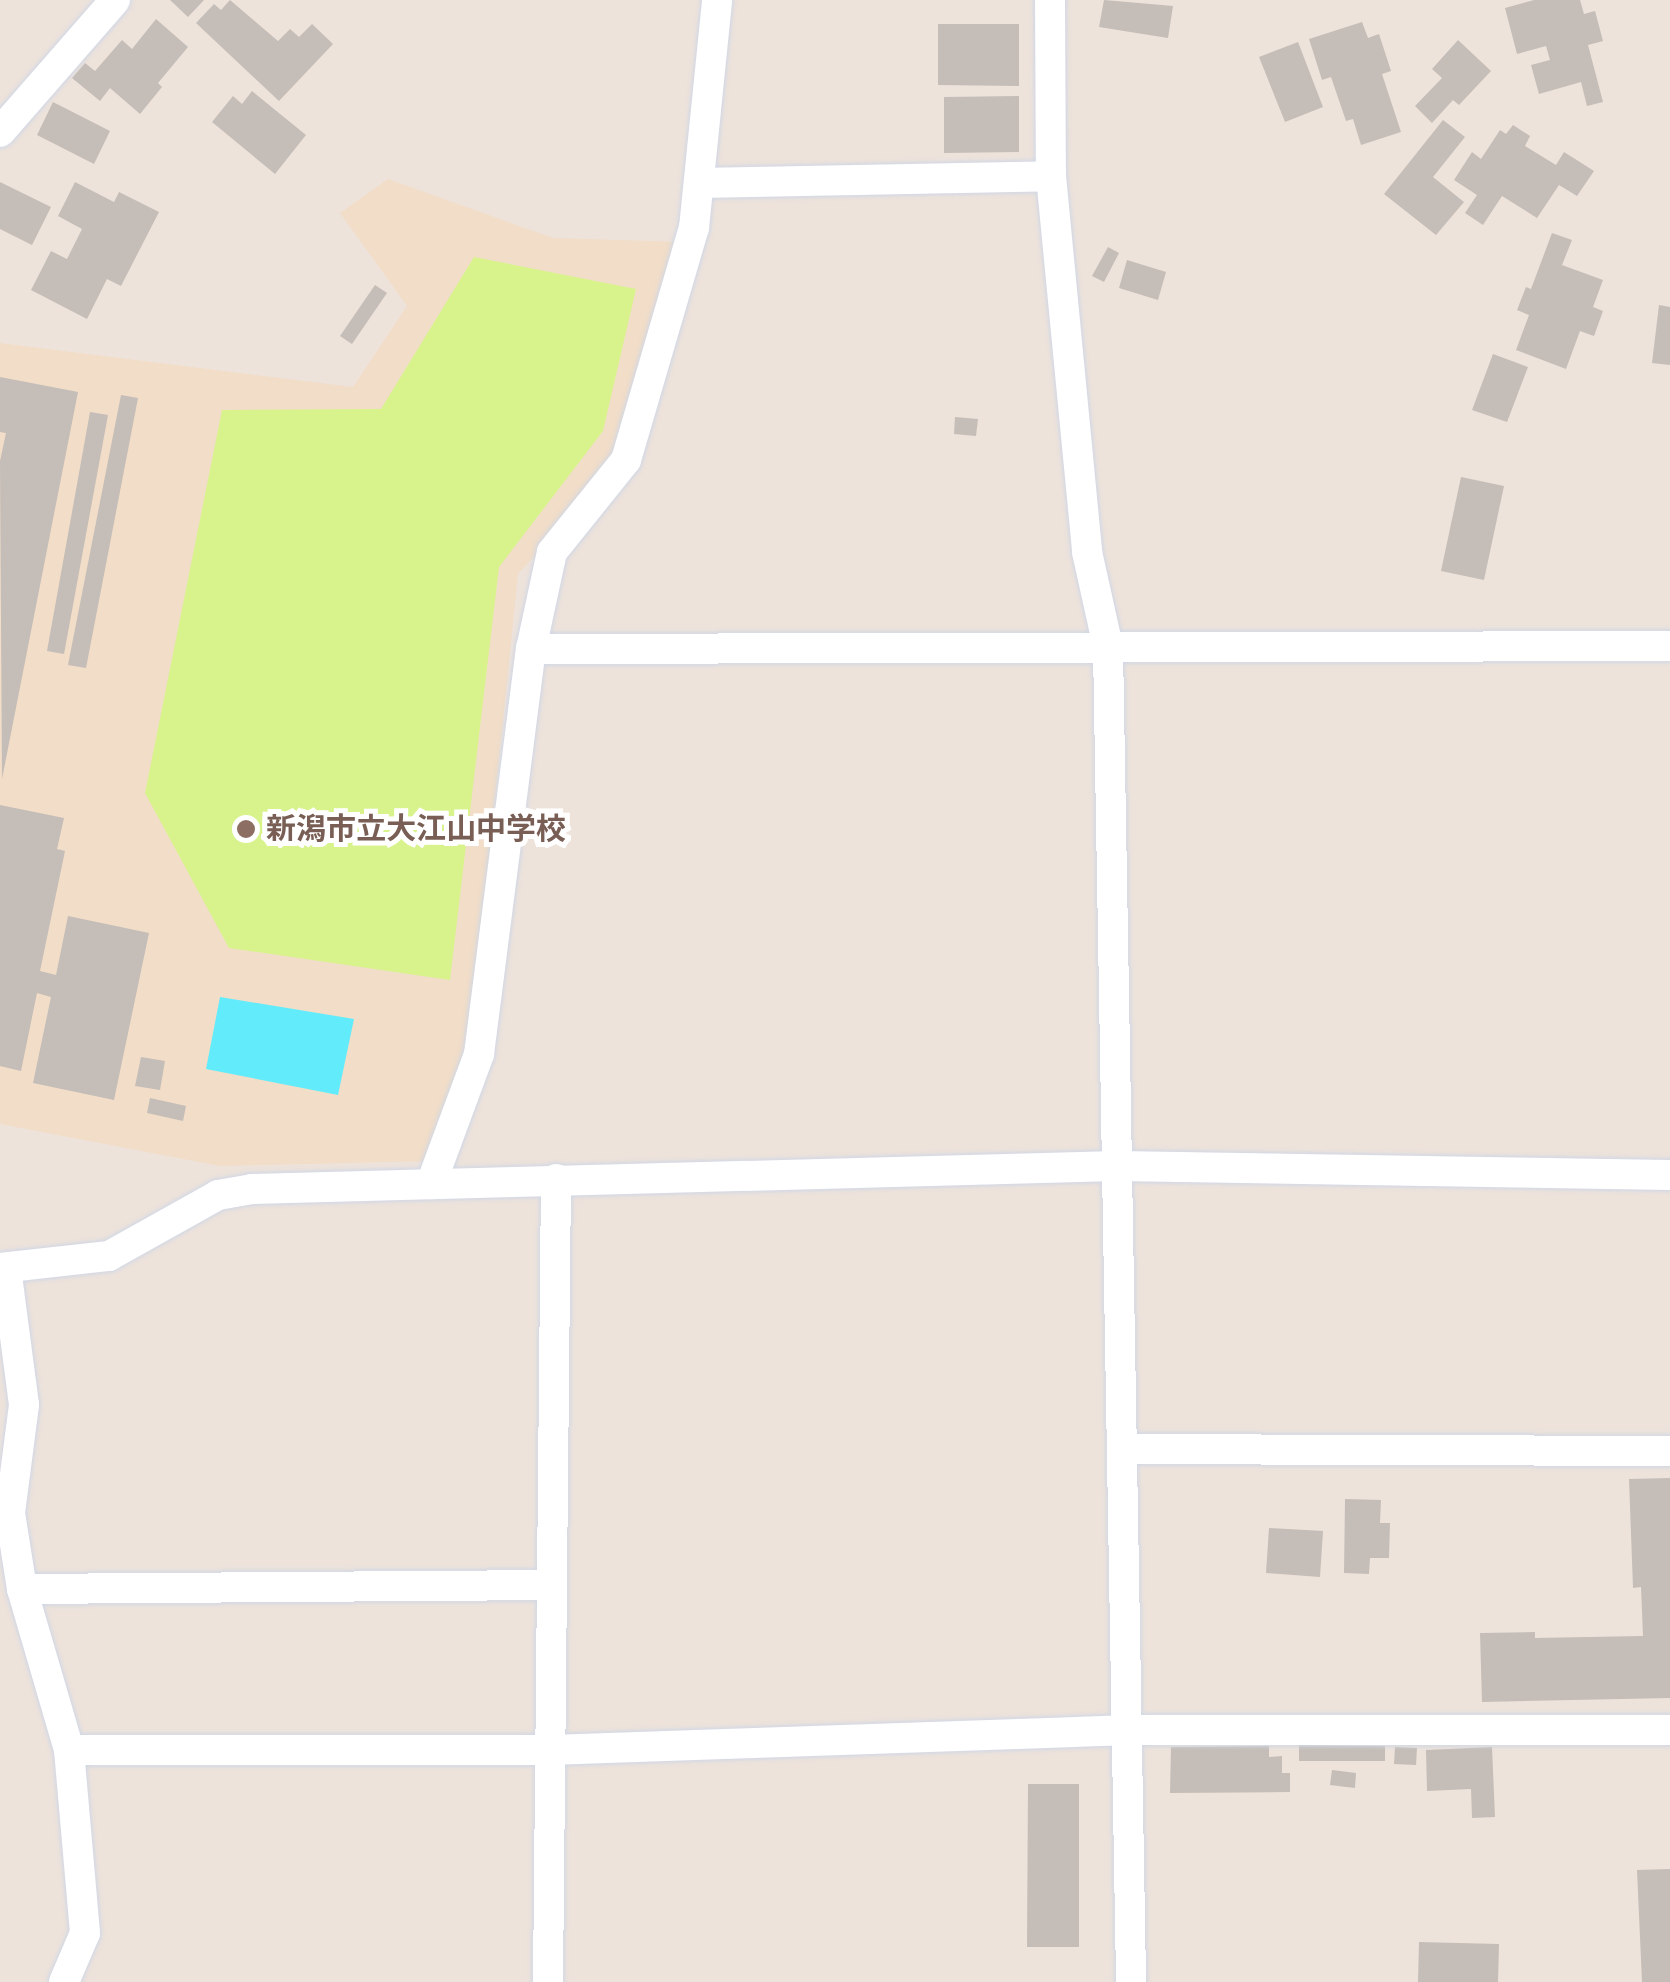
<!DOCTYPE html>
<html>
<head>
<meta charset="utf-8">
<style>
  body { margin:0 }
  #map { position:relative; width:1670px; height:1982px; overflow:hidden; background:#eee3db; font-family:"Work Sans","Noto Sans JP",sans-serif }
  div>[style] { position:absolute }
  .education>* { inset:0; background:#f1ddc8 }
  .pitch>* { inset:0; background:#d8f38c }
  .water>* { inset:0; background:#62ecfb }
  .building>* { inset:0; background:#c5bdb7 }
  .roads { filter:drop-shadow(0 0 2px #d0d7e5) drop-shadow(0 0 2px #d0d7e5) }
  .minor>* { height:30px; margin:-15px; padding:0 15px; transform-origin:15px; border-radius:15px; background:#fff }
  .dots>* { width:28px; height:28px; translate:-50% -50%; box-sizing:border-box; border:5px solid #fff; border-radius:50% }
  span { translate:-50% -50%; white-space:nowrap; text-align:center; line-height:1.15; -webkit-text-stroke:10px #fff; paint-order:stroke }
  .education-label { font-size:30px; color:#785e54; font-weight:700 }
  .left { translate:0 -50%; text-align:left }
</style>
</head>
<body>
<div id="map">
  <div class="education">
    <i style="clip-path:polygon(388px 179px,553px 238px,685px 242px,614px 469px,518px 574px,466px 1084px,432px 1161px,220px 1166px,0 1124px,0 343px,353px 387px,407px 306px,340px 213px)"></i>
  </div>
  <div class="pitch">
    <i style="clip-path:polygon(474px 257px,636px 289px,603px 431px,499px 567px,450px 980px,229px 948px,145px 793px,222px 410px,381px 409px)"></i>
  </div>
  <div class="water">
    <i style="clip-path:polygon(220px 997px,354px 1019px,338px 1095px,206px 1069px)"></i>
  </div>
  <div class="building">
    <i style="clip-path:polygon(170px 0,204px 0,188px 17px)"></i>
    <i style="clip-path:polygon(230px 0,278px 41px,290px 29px,299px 37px,312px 24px,333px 44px,279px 101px,196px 23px,214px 4px,221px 10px)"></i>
    <i style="clip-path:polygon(1104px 0,1173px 6px,1168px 38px,1099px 27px)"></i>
    <i style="clip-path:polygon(1534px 0,1580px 0,1584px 14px,1595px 11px,1603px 41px,1588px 45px,1603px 102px,1587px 106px,1581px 82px,1539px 94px,1531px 65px,1550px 60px,1546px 46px,1517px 54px,1505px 8px)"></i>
    <i style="clip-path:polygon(156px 19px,188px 47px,158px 83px,162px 87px,140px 114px,110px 88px,100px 101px,72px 78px,85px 63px,95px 71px,122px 40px,132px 49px)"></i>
    <i style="clip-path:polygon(1362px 22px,1368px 38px,1379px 34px,1391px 71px,1382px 74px,1401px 132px,1361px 145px,1353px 119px,1346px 121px,1331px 77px,1322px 80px,1309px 39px)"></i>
    <i style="clip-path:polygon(938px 24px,1019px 24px,1019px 86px,938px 85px)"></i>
    <i style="clip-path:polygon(1458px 40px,1491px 71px,1459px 105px,1453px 100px,1432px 123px,1415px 106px,1442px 78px,1432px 69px)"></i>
    <i style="clip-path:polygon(1298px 42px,1323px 107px,1285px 122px,1259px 57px)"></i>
    <i style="clip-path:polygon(252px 91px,306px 135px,275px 174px,212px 122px,233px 96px,242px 104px)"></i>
    <i style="clip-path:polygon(1019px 96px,1019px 152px,944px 153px,944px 97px)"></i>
    <i style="clip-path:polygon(53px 102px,110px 131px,94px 164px,37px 135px)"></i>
    <i style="clip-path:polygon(1443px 120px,1465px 137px,1433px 177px,1464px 202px,1436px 235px,1384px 194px)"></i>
    <i style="clip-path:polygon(1513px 125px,1530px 136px,1525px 146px,1556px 165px,1564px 152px,1594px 171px,1577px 196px,1559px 185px,1537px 218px,1502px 196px,1483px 225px,1465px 213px,1477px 195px,1454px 180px,1472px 152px,1481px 159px,1500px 130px,1506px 134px)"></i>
    <i style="clip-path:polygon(0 182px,51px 207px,32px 245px,0 229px)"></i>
    <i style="clip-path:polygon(75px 182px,114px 202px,119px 192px,159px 212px,121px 286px,107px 279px,87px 319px,31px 290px,51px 251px,67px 259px,82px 229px,58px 216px)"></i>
    <i style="clip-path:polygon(1552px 233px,1572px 240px,1562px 265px,1603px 280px,1593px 307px,1603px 311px,1594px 336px,1580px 331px,1566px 369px,1516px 350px,1529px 315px,1517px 310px,1526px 287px,1531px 289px)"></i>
    <i style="clip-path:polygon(1108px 247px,1119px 253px,1104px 282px,1092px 276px)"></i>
    <i style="clip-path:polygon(1127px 260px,1166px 272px,1158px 300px,1119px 288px)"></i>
    <i style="clip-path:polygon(375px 285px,387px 293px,352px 344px,340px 336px)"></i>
    <i style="clip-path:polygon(1659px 305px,1670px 307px,1670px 365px,1652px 363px)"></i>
    <i style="clip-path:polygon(1493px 354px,1528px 367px,1507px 422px,1472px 410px)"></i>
    <i style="clip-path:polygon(0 377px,78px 392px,2px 779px,0 461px,6px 433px,0 432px)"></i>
    <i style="clip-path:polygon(121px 395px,138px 398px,86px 668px,68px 665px)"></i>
    <i style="clip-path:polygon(90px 412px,108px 415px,64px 654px,47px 651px)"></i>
    <i style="clip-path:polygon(955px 417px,978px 419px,976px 436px,954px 434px)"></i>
    <i style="clip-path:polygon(1461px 477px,1504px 486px,1484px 580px,1441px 571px)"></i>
    <i style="clip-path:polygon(0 805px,64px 818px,57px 849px,65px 851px,40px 971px,56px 975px,68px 916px,149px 933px,114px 1100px,33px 1083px,51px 997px,37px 993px,21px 1071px,0 1066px)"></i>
    <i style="clip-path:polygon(141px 1057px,165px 1061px,160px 1090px,135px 1086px)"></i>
    <i style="clip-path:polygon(150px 1098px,186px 1106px,183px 1121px,147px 1113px)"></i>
    <i style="clip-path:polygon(1670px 1478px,1670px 1698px,1482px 1702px,1480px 1633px,1535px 1632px,1535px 1638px,1643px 1636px,1641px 1587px,1633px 1588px,1629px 1479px)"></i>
    <i style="clip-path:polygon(1345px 1499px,1381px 1500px,1380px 1523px,1390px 1523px,1389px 1558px,1370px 1558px,1369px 1574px,1344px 1573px)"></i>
    <i style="clip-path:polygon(1269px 1528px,1323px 1531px,1320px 1577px,1266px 1573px)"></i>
    <i style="clip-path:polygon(1299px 1745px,1385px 1746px,1385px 1761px,1299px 1761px)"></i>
    <i style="clip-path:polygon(1269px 1746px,1269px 1757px,1282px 1756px,1282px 1773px,1290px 1773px,1290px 1792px,1170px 1793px,1171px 1747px)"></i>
    <i style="clip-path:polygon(1395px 1747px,1417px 1748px,1416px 1765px,1394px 1764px)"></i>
    <i style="clip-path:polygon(1492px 1747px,1495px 1817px,1472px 1818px,1471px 1789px,1427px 1791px,1426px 1750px)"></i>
    <i style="clip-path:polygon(1332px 1770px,1356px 1773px,1355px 1788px,1330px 1785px)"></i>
    <i style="clip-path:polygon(1028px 1784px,1079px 1784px,1079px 1947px,1027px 1947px)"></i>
    <i style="clip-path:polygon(1670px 1869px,1670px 1982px,1642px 1982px,1637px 1870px)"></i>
    <i style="clip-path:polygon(1419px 1942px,1499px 1944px,1498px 1982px,1418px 1982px)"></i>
  </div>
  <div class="roads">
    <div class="minor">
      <i style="left:1050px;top:0;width:176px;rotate:89.7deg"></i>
      <i style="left:1051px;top:176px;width:378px;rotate:84.5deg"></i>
      <i style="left:1087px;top:552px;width:97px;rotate:77.5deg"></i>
      <i style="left:1108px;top:647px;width:1335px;rotate:89.01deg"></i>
      <i style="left:0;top:132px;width:175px;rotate:-48.9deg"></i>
      <i style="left:701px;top:183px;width:350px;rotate:-1.1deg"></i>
      <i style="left:531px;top:649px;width:1139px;rotate:-0.15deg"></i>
      <i style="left:431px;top:1184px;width:139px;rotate:-69.7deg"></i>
      <i style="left:479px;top:1054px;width:408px;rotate:-82.7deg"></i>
      <i style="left:531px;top:649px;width:99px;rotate:-77.8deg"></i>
      <i style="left:552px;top:552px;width:118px;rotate:-51.2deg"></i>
      <i style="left:626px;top:460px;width:242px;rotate:-73.7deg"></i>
      <i style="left:694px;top:228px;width:229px;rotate:-84.2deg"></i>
      <i style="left:0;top:1268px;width:110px;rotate:-6.3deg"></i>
      <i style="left:109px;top:1256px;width:125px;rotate:-29.2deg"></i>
      <i style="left:218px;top:1195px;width:35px;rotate:-10deg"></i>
      <i style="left:252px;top:1189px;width:865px;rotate:-1.52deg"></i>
      <i style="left:1117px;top:1166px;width:553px;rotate:0.93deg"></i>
      <i style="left:6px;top:1268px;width:138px;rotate:82.5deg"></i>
      <i style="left:24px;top:1405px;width:109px;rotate:97.4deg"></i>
      <i style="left:10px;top:1513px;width:77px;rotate:81deg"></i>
      <i style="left:22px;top:1589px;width:168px;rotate:73.7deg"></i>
      <i style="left:69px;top:1750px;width:184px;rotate:85deg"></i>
      <i style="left:85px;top:1933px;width:53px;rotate:113.2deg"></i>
      <i style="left:1123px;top:1449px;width:547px;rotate:0.21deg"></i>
      <i style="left:22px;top:1589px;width:530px;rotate:-0.43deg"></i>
      <i style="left:69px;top:1750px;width:481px"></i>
      <i style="left:550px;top:1750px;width:580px;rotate:-1.97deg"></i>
      <i style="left:1130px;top:1730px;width:540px"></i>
      <i style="left:548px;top:1982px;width:803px;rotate:-89.43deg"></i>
    </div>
  </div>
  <div class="dots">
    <i style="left:246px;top:829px;background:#8d6e63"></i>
  </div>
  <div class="education-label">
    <span class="left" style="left:266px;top:829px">新潟市立大江山中学校</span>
  </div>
</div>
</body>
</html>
